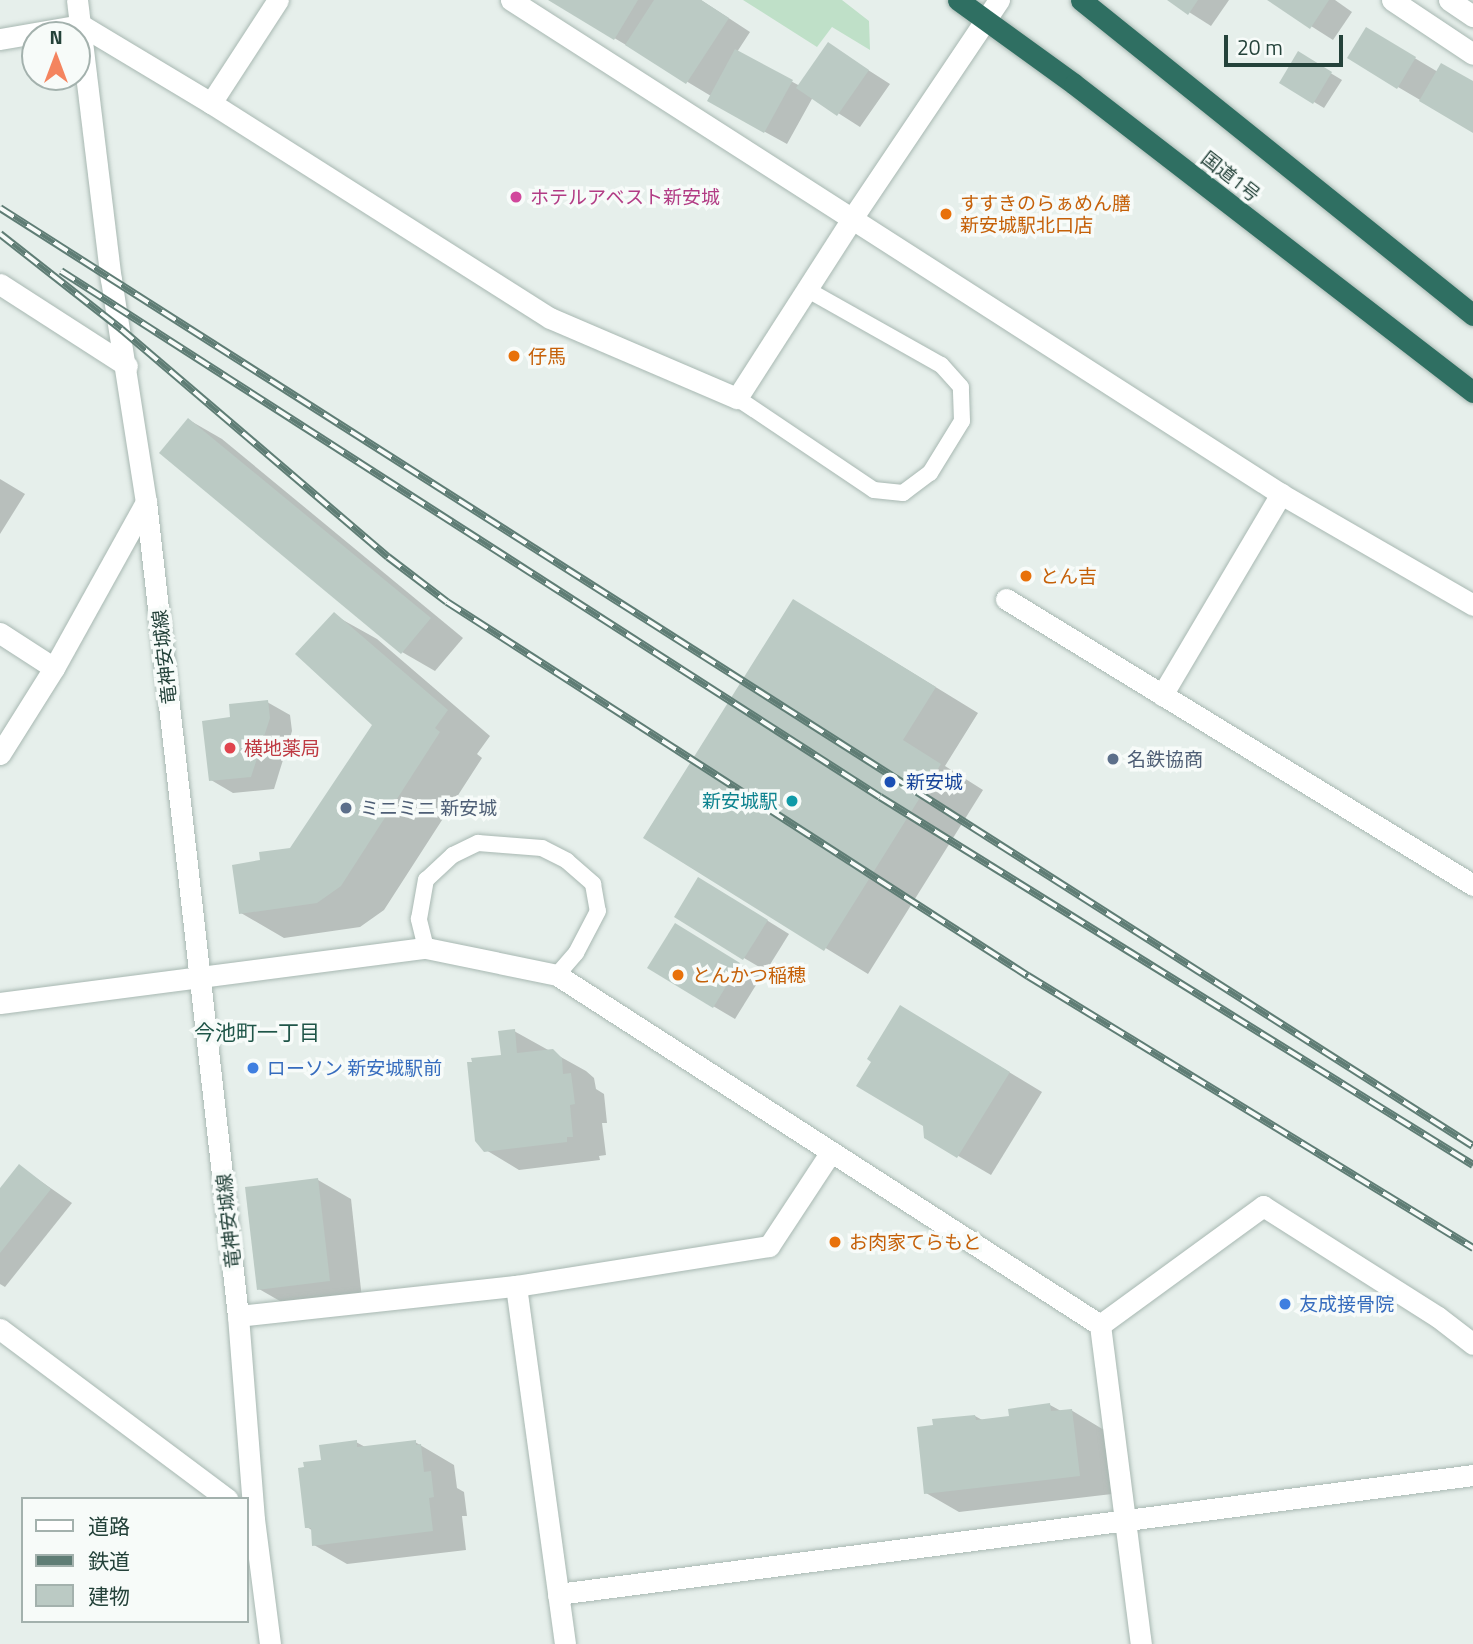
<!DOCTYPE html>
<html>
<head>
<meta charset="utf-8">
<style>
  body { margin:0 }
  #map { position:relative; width:1473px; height:1644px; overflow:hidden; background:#e6efeb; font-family:"Titillium Web","Noto Sans JP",sans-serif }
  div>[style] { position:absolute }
  .green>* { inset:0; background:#bfe0c8 }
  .shadow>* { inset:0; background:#0003 }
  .building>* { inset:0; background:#bbcac4 }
  .roads { filter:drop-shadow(0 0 2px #a8b8b2) drop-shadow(0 0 2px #a8b8b2) }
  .lane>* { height:16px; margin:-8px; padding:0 8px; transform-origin:8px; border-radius:8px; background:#fff }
  .street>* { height:21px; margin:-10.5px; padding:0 10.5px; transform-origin:10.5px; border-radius:10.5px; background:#fff }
  .secondary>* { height:21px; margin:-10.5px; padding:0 10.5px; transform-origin:10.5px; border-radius:10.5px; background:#fff }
  .highway>* { height:21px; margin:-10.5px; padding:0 10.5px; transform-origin:10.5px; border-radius:10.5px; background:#2f6f62 }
  .rail>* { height:8px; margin-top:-4px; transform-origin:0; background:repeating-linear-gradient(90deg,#f7fbf9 0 16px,#5f7d75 0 32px); box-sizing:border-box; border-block:2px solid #5f7d75 }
  .dots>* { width:19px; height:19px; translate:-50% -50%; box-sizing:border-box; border:4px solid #f7fbf9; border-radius:50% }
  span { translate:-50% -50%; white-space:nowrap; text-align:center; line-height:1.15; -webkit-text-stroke:7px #f7fbf9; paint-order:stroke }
  .street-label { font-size:19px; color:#24423a }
  .hotel-label { font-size:19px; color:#b23c85 }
  .left { translate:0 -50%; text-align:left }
  .food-label { font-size:19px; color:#c56008 }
  .health-label { font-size:19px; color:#be3a42 }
  .service-label { font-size:19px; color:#4e5e75 }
  .transit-label { font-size:19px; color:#164399 }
  .culture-label { font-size:19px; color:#0d838f }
  .right { translate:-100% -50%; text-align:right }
  .shop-label { font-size:19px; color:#366cbe }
  .neighbourhood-label { font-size:21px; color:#1f5548 }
  .legend { position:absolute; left:21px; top:1497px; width:228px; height:126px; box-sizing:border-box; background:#f7fbf9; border:2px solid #a3b1ad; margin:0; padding:9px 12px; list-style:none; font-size:21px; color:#24423a }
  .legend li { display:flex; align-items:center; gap:14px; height:35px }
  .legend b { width:35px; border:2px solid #a3b1ad }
  .north { position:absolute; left:21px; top:21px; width:70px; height:70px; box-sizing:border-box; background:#f7fbf9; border:2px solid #a3b1ad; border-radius:50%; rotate:0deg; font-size:19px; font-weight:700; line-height:28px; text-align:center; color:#24423a }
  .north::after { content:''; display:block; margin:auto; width:24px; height:32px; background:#f4845f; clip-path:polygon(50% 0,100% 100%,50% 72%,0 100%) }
  .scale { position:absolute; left:1224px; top:35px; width:119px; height:32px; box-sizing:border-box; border:4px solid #24423a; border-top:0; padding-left:9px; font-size:21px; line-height:24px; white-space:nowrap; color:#24423a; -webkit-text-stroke:5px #f7fbf9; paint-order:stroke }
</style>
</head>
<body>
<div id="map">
  <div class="green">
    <i style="clip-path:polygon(743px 0,842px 0,869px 21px,870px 50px,832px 27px,817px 47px)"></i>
  </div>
  <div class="shadow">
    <i style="clip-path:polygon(551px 0,701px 0,750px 32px,737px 52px,800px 86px,829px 45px,890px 84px,860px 127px,813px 97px,787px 144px,731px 113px,711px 96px)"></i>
    <i style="clip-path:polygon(1170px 0,1229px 0,1211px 26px)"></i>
    <i style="clip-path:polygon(1270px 0,1335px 0,1352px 12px,1333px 40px)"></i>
    <i style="clip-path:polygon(1366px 29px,1438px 72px,1473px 83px,1473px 131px,1398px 87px)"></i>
    <i style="clip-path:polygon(1299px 54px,1342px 80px,1324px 108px,1281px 82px)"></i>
    <i style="clip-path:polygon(189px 420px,222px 439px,463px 638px,435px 671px,402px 652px)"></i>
    <i style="clip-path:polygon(0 479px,25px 494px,0 534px)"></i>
    <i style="clip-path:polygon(334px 615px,377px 639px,490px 736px,477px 754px,482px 758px,384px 910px,360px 927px,284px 938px,241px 913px,291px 850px,375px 724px)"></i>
    <i style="clip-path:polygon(836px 626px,978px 713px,945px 766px,983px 790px,868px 974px,646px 838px)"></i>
    <i style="clip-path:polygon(267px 702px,290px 715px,292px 731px,274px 789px,233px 793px,211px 780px,232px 718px)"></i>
    <i style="clip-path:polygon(721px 892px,789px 934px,766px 971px,744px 958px)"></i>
    <i style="clip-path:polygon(697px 938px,761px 977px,735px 1019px,713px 1006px)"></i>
    <i style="clip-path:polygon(933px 1026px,1042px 1092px,991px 1175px,926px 1137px)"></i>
    <i style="clip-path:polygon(514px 1031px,586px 1071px,594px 1078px,596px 1089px,604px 1094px,607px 1123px,602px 1123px,606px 1155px,599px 1156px,600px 1160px,519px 1170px,486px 1150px,503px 1056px)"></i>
    <i style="clip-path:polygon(19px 1166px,72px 1203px,5px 1287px,0 1284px,0 1191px)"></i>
    <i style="clip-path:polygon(318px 1180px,351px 1199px,362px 1299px,292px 1308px,259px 1289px)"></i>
    <i style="clip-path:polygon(1050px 1405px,1061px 1411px,1071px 1410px,1104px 1430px,1112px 1494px,959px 1512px,926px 1493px,975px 1416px,984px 1421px,1011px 1418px)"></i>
    <i style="clip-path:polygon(356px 1442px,367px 1448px,415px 1442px,454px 1465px,457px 1488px,464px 1492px,467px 1516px,462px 1516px,466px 1550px,347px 1564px,314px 1545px,313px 1531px,307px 1527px,323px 1461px)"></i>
  </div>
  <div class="building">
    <i style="clip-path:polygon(548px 0,638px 0,614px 40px)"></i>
    <i style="clip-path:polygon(654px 0,701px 0,729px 18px,686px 84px,625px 45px)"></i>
    <i style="clip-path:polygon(1167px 0,1198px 0,1188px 15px)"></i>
    <i style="clip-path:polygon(1267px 0,1329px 0,1310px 29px)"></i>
    <i style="clip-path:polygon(1366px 27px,1416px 57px,1397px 89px,1347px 58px)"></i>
    <i style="clip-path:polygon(828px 42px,869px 70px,837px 116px,796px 88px)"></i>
    <i style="clip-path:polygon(735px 49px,793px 80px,764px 133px,707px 101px)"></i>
    <i style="clip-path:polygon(1298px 51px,1332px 72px,1313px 104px,1279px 83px)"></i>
    <i style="clip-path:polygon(1441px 63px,1473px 81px,1473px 133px,1419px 101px)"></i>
    <i style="clip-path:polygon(188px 418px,431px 618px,401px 654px,159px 453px)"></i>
    <i style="clip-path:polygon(793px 599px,936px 687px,903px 740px,941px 764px,824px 951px,643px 838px)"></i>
    <i style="clip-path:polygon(334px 612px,448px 710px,435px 728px,440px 732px,341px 886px,317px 903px,239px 914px,232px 865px,260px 860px,259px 852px,290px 848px,372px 725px,295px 654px)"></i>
    <i style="clip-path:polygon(268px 700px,270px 718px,251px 777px,209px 781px,202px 721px,230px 717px,229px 704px)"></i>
    <i style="clip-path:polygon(698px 877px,768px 920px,743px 960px,674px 917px)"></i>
    <i style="clip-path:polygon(675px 923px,740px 963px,713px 1008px,647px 968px)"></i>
    <i style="clip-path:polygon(900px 1005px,1010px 1072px,957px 1158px,924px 1138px,923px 1126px,856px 1086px,871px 1062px,867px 1059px)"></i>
    <i style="clip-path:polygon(515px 1029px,517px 1053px,553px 1049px,562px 1058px,563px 1074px,571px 1073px,575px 1104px,570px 1105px,573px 1137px,567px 1137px,567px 1142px,484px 1152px,475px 1141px,467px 1062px,472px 1062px,471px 1058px,501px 1055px,498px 1031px)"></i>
    <i style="clip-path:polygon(19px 1164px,51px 1189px,0 1253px,0 1188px)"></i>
    <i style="clip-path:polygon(318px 1178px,330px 1281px,257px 1290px,245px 1187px)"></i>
    <i style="clip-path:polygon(1050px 1403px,1051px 1411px,1072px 1409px,1080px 1476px,924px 1494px,917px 1427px,933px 1425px,932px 1419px,975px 1415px,976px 1420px,1009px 1416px,1008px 1409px)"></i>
    <i style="clip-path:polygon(357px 1440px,357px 1447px,416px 1440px,416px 1445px,421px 1444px,424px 1472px,431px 1471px,434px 1497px,429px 1498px,433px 1531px,312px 1546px,311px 1528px,305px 1528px,298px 1468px,304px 1467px,303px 1462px,321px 1460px,319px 1445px)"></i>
  </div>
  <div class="roads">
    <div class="lane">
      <i style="left:737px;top:398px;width:165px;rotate:33.9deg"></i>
      <i style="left:874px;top:490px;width:29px;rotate:6deg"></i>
      <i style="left:903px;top:493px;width:34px;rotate:-37deg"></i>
      <i style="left:930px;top:473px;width:61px;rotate:-58.4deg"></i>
      <i style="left:962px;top:421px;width:34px;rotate:-92deg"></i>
      <i style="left:961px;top:387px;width:30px;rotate:-132deg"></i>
      <i style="left:941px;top:365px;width:153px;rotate:-150.6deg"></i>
      <i style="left:426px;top:948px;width:30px;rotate:-104deg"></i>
      <i style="left:419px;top:919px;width:40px;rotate:-80deg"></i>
      <i style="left:426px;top:880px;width:37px;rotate:-43deg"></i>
      <i style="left:453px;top:855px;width:28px;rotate:-26deg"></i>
      <i style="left:478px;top:843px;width:64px;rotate:4.5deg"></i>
      <i style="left:542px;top:848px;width:28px;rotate:27deg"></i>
      <i style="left:567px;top:861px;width:35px;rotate:41deg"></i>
      <i style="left:593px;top:884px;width:27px;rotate:80deg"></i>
      <i style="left:598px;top:911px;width:47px;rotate:117.6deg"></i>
      <i style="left:576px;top:953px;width:29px;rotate:131deg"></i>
    </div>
    <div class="street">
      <i style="left:511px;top:0;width:915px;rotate:32.68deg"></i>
      <i style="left:1281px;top:494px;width:222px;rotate:30deg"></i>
      <i style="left:1392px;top:0;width:97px;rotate:33.7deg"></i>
      <i style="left:1449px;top:0;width:29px;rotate:34deg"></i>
      <i style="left:0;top:39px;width:82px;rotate:-9.8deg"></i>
      <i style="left:81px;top:25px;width:152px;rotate:31deg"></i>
      <i style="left:211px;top:103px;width:401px;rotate:32.4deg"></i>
      <i style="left:550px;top:318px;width:203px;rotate:23.2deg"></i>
      <i style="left:211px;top:103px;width:123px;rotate:-57deg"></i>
      <i style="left:0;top:284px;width:151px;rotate:32.8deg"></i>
      <i style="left:1006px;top:599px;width:548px;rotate:31.48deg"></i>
      <i style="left:0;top:633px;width:64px;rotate:32.9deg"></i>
      <i style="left:1162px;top:695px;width:234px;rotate:-59.4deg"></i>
      <i style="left:0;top:754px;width:102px;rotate:-57.9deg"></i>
      <i style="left:54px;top:668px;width:190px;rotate:-61deg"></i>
      <i style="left:557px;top:975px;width:646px;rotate:32.8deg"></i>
      <i style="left:516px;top:1286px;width:361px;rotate:82.2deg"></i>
      <i style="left:238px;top:1316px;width:280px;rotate:-6.2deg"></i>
      <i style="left:516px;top:1286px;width:256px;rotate:-9deg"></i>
      <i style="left:769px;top:1246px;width:111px;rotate:-56.7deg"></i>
      <i style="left:1100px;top:1325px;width:202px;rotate:-36.1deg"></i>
      <i style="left:1263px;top:1206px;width:207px;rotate:32.4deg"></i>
      <i style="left:1438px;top:1317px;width:44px;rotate:37.6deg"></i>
      <i style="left:1100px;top:1325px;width:322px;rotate:82.7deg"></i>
      <i style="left:558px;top:1594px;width:923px;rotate:-7.41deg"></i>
    </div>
    <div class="secondary">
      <i style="left:77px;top:0;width:281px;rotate:83.1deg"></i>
      <i style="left:111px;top:279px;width:226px;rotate:81.1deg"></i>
      <i style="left:146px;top:502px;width:819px;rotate:83.55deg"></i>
      <i style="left:238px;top:1316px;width:204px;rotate:85.5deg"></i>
      <i style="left:254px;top:1519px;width:126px;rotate:82.7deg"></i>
      <i style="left:737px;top:398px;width:215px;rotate:-57.3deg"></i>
      <i style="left:853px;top:217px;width:262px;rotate:-56.1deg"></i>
      <i style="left:0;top:1003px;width:430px;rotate:-7.4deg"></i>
      <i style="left:426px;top:948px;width:134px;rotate:11.6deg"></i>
      <i style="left:0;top:1329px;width:284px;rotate:36.8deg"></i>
    </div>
    <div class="highway">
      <i style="left:958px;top:0;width:143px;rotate:35.9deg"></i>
      <i style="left:1074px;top:84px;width:504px;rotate:37.67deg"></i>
      <i style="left:1081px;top:0;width:503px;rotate:38.78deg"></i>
    </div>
  </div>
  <div class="rail">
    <i style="left:0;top:208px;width:1746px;rotate:32.49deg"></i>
    <i style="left:0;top:234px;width:154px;rotate:38.1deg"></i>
    <i style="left:121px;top:329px;width:351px;rotate:40.5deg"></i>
    <i style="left:388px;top:557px;width:74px;rotate:37.3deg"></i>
    <i style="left:447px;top:602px;width:691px;rotate:32.77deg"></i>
    <i style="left:1028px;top:976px;width:522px;rotate:31.43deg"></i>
    <i style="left:61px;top:271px;width:973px;rotate:32.71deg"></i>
    <i style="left:880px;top:797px;width:698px;rotate:31.82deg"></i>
  </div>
  <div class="dots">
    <i style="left:516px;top:197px;background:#d1479c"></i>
    <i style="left:946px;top:214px;background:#e8710a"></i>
    <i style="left:514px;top:356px;background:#e8710a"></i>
    <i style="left:1026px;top:576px;background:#e8710a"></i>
    <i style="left:230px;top:748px;background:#e0444e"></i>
    <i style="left:1113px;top:759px;background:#5c6f8a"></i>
    <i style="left:890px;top:782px;background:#1a4fb4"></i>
    <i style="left:792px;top:801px;background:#0f9aa8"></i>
    <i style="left:346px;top:808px;background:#5c6f8a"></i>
    <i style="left:678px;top:975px;background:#e8710a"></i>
    <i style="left:253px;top:1068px;background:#3f7fe0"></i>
    <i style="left:835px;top:1242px;background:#e8710a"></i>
    <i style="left:1285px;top:1304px;background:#3f7fe0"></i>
  </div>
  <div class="street-label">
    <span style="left:1231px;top:176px;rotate:38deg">国道1号</span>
    <span style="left:164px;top:657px;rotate:-96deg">竜神安城線</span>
    <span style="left:228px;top:1221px;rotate:-96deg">竜神安城線</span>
  </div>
  <div class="hotel-label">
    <span class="left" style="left:530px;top:197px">ホテルアベスト新安城</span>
  </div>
  <div class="food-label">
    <span class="left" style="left:960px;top:214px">すすきのらぁめん膳<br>新安城駅北口店</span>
    <span class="left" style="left:528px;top:356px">仔馬</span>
    <span class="left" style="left:1040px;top:576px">とん吉</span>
    <span class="left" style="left:692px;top:975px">とんかつ稲穂</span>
    <span class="left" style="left:849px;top:1242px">お肉家てらもと</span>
  </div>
  <div class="health-label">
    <span class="left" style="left:244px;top:748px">横地薬局</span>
  </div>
  <div class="service-label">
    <span class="left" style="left:1127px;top:759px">名鉄協商</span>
    <span class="left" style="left:360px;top:808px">ミニミニ 新安城</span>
  </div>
  <div class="transit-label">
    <span class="left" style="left:906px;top:782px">新安城</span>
  </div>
  <div class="culture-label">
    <span class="right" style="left:778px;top:801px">新安城駅</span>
  </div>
  <div class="shop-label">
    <span class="left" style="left:267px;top:1068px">ローソン 新安城駅前</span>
    <span class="left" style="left:1299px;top:1304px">友成接骨院</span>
  </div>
  <div class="neighbourhood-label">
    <span style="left:257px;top:1032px">今池町一丁目</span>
  </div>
  <ul class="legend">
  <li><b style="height:9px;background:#fff"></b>道路</li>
  <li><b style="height:9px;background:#5f7d75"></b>鉄道</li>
  <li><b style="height:19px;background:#bbcac4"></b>建物</li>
  </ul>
  <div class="north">N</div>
  <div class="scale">20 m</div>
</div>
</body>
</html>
